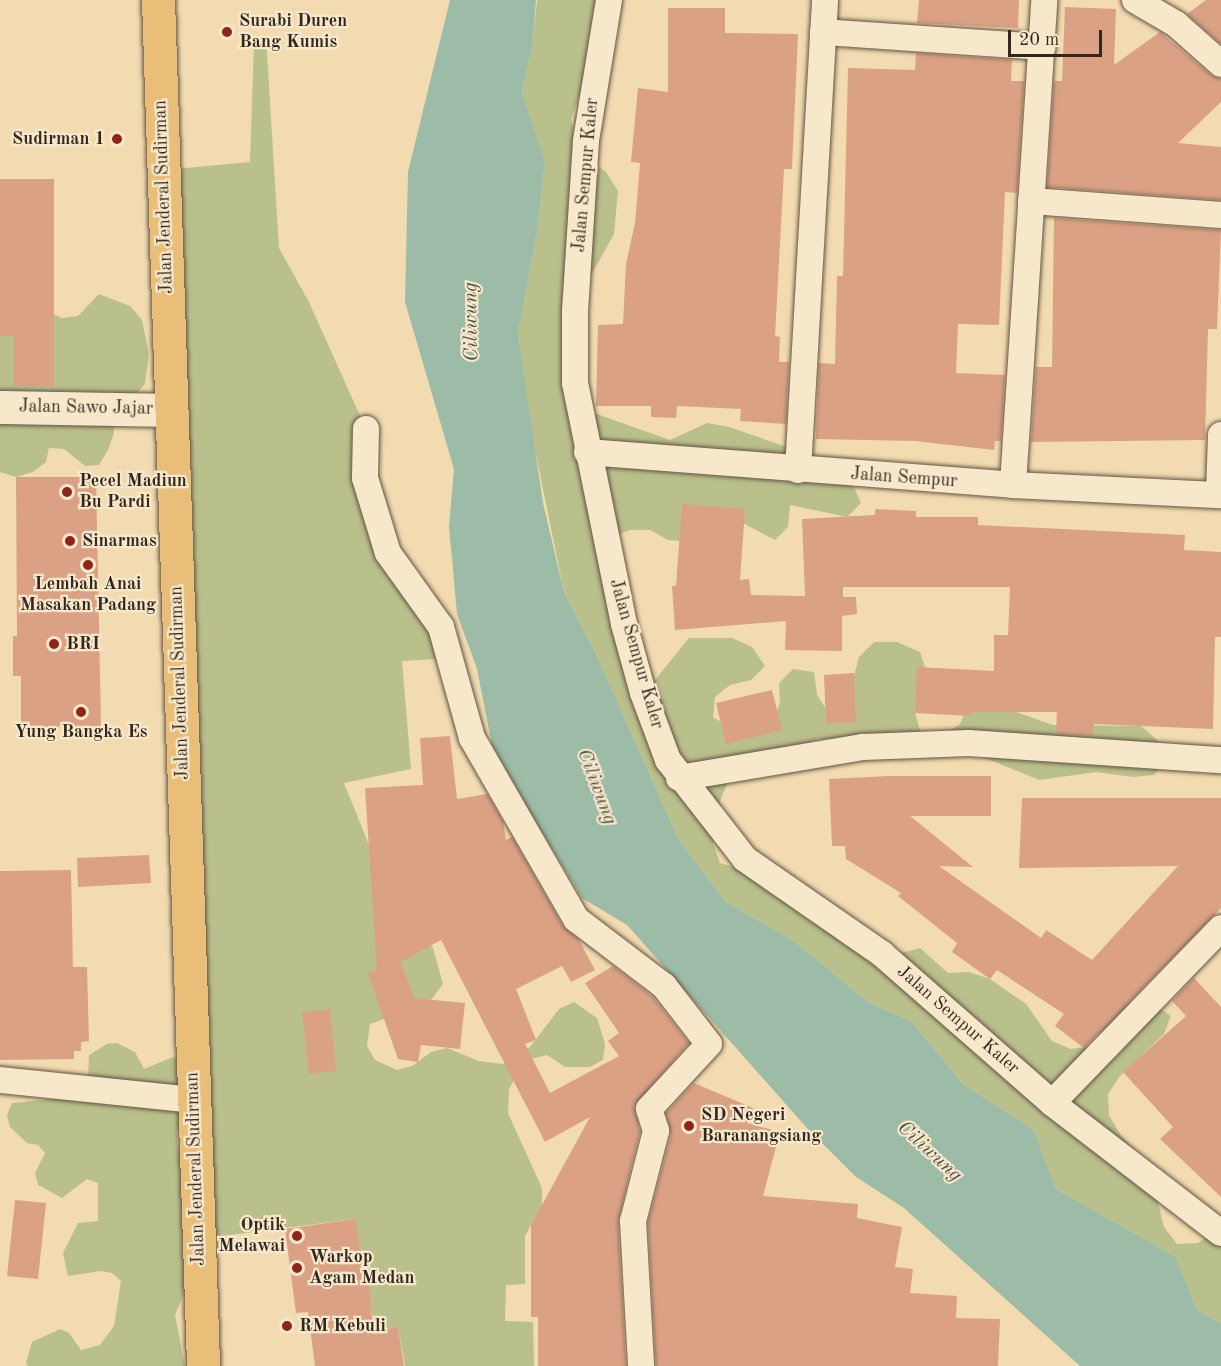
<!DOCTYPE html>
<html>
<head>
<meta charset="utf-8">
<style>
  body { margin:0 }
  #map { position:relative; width:1221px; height:1366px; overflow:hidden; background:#f2dbb1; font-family:"Old Standard TT",serif }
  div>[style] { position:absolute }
  .green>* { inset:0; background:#bac08c }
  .water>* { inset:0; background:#9cbca7 }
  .building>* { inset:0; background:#dba185 }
  .roads { filter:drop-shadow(0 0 2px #635442) drop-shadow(0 0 2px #635442) }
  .minor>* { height:26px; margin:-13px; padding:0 13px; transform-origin:13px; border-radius:13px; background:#f7e8cc }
  .tertiary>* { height:33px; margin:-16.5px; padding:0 16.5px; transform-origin:16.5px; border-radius:16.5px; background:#f7e8cc }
  .primary>* { height:33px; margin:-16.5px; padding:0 16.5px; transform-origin:16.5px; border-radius:16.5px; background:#e9be78 }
  .dots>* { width:16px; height:16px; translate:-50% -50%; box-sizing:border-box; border:3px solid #f7e8cc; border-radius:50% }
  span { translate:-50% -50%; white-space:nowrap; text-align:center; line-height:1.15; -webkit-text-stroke:4.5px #f7e8cc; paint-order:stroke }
  .poi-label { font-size:18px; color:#33271d; font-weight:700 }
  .left { translate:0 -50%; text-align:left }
  .right { translate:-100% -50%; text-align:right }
  .street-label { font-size:18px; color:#33271d }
  .water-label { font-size:20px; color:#4d4c40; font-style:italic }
  .scale { position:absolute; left:1008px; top:30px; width:94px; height:27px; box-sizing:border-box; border:3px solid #33271d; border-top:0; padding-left:8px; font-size:18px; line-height:21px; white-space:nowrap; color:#33271d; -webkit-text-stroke:4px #f7e8cc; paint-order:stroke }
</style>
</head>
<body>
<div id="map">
  <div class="green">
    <i style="clip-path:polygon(537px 0,614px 0,571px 119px,575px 141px,588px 159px,606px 172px,618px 191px,614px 234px,583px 290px,574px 333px,591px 412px,670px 440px,707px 423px,729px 427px,813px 456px,833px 467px,852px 483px,861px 503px,847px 517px,790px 505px,788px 527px,775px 540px,739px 521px,687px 542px,668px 540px,650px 530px,631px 530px,612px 536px,651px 685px,689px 638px,732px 638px,752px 647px,765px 666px,751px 680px,730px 685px,715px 697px,713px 718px,733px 727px,773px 721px,780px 703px,779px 683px,793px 669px,814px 672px,817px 695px,829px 713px,854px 676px,859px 657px,874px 642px,897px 642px,920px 652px,927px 673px,915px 713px,921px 733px,944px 734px,960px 724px,968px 706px,1010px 710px,1053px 725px,1141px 726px,1158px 741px,1167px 760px,1154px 775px,1133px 777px,1096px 772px,1039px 780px,968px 751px,889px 760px,871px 756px,837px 739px,817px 739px,728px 782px,712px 820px,713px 843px,720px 863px,740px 869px,898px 954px,920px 948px,948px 973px,969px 972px,990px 979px,1026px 1004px,1052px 1041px,1071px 1049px,1092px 1046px,1113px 1013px,1130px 1002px,1152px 1003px,1171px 1016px,1164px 1034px,1120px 1076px,1108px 1094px,1109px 1115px,1120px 1134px,1149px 1165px,1164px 1227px,1177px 1244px,1198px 1243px,1221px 1228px,1221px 1323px,1197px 1310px,1176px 1257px,1056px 1189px,1034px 1130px,963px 1084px,912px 1022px,868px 1002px,794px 941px,726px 902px,679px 840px,597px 656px,564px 592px,531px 430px,518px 334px,538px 226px,545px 160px,522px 92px,533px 42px)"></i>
    <i style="clip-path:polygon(evenodd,266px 37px,279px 248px,309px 302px,366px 429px,365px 476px,449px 658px,402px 661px,411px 769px,344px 783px,390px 897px,433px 948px,443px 984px,428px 1004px,370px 1024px,367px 1046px,375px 1060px,397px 1070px,412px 1066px,431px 1052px,447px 1048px,479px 1061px,503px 1064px,530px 1047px,559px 1009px,574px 1002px,597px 1018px,605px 1044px,603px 1060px,590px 1067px,565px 1067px,547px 1055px,526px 1060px,509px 1089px,508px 1113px,542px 1188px,542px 1205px,525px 1236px,525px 1284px,506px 1285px,505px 1321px,533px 1322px,534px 1366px,405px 1366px,398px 1327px,375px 1330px,354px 1219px,207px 1238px,175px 1315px,185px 1366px,28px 1366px,26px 1363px,32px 1342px,60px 1329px,69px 1333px,81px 1350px,100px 1345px,114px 1326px,121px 1281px,112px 1273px,101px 1271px,68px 1276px,63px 1253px,78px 1223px,98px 1221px,98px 1183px,87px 1179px,62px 1198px,38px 1185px,35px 1173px,45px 1153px,38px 1145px,27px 1143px,10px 1127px,7px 1115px,12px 1103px,54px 1099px,88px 1078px,89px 1055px,107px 1044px,117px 1043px,135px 1052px,144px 1069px,173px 1057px,182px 1062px,175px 169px,250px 162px,254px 42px,266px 37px,194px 1118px,185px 1160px,179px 1152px,176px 1131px,194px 1118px)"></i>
    <i style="clip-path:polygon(99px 294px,130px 306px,142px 320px,149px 354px,145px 384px,113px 418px,114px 433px,108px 450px,99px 465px,85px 466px,64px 449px,49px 448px,46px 462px,33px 472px,16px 477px,0 472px,0 328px,47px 311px,62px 318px,78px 316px)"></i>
  </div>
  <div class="water">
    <i style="clip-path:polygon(450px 0,536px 0,533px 42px,522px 92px,545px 160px,538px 226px,518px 334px,543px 503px,564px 592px,597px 656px,679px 840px,726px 902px,794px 941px,868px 1002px,912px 1022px,963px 1084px,1034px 1130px,1056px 1189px,1176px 1257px,1197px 1310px,1221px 1323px,1221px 1366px,1080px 1366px,904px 1208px,856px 1177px,807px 1128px,627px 925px,582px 898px,526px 806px,492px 745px,477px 669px,457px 614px,449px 526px,454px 469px,405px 302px,408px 172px)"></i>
  </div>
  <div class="building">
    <i style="clip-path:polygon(919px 0,1019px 0,1018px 28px,917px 23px)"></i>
    <i style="clip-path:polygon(1206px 0,1221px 0,1221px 44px,1187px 14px)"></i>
    <i style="clip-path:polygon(1065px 7px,1116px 9px,1114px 65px,1160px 32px,1211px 75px,1221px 79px,1221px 102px,1178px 143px,1221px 147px,1221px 200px,1047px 187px,1054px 81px,1062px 81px)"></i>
    <i style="clip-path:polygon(668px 8px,725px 8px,725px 33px,798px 34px,792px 169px,784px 169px,775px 336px,780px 337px,779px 362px,789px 362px,786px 424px,740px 421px,741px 409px,677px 406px,676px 418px,651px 417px,651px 406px,596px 406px,598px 325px,623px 324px,626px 264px,635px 223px,640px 163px,631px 162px,638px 88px,668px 92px)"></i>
    <i style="clip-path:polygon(916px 53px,1012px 60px,1011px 81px,1024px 81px,1017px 193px,1005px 192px,999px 325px,958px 324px,956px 373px,1005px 375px,1001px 441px,995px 441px,994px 450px,915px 441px,816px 439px,819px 363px,835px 364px,837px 276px,843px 276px,848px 68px,915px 70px)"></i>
    <i style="clip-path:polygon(0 179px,54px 179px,54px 386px,14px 386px,14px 336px,0 336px)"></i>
    <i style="clip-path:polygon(1054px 218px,1221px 230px,1217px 329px,1208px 329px,1205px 440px,1031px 442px,1036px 367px,1052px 367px)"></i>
    <i style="clip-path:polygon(16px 477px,96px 477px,101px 726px,21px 727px,21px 676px,13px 676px,13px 636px,17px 636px)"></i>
    <i style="clip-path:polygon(682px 504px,745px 509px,740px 580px,749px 579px,751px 595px,805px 596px,802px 519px,875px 515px,875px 509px,916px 511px,916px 517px,978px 517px,978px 525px,1185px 535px,1184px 550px,1221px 552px,1221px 637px,1215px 637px,1213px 729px,1094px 724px,1093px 735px,1056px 733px,1057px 712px,971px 712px,971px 716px,915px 713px,917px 667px,994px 671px,994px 635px,1008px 635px,1010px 587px,843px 587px,843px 597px,856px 597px,857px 614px,842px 616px,842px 651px,785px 650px,786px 621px,675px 630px,672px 586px,676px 586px)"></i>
    <i style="clip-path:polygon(854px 673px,856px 722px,826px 724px,824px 675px)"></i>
    <i style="clip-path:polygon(772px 690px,782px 730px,726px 744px,716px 703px)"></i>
    <i style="clip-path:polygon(450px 736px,457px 799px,487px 794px,503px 821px,506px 840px,512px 837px,563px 926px,579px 940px,595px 970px,571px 982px,562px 966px,516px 989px,536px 1040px,525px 1044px,550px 1093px,619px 1056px,608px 1041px,619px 1033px,585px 983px,613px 966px,653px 997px,689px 1043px,634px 1106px,640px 1131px,618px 1221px,626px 1366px,538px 1366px,538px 1317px,531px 1317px,531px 1225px,590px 1117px,545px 1142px,441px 940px,401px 962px,414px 998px,465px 1003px,460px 1049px,421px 1045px,418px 1062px,398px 1059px,368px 973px,377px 971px,365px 788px,423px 785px,420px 738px)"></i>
    <i style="clip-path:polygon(889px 776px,991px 776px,991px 816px,910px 816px,973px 867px,939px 866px,1041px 938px,1046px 930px,1092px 960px,1178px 866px,1019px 868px,1022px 798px,1221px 798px,1221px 908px,1084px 1048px,1055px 1026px,1064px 1014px,997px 970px,990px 979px,952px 952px,957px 943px,898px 896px,901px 893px,846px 859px,845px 846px,832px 846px,829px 779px)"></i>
    <i style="clip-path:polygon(149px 855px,151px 883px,78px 887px,77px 858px)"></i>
    <i style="clip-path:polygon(71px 870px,73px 967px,87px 967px,89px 1041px,81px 1042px,81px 1051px,74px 1051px,74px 1059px,0 1060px,0 871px)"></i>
    <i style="clip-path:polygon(1194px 978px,1221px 1007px,1221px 1197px,1160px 1139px,1173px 1127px,1123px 1072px,1186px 1016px,1172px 1001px)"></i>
    <i style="clip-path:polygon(330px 1009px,336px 1071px,309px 1074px,302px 1012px)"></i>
    <i style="clip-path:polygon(694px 1083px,753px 1108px,747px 1123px,780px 1132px,763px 1196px,858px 1204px,857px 1218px,902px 1227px,895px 1267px,913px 1269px,910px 1293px,957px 1296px,956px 1318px,1000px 1319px,998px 1366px,656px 1366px,648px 1222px,671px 1135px,666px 1113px)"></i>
    <i style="clip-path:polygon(15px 1200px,46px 1203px,38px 1279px,7px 1276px)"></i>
    <i style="clip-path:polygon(355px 1219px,366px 1285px,369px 1285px,373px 1331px,398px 1327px,404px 1366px,315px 1366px,308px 1312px,296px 1313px,285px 1229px)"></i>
  </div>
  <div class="roads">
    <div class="minor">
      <i style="left:609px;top:0;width:143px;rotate:99.3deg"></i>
      <i style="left:586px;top:141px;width:170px;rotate:93.7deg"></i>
      <i style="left:575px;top:311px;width:72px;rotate:90deg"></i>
      <i style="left:575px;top:383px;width:246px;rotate:78.5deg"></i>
      <i style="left:624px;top:624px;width:72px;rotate:74.6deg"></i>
      <i style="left:643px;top:693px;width:72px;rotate:69.5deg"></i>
      <i style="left:668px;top:760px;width:125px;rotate:52.1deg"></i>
      <i style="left:745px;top:859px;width:167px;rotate:34.7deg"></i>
      <i style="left:882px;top:954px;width:226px;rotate:41.2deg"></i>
      <i style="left:1052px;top:1103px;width:213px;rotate:37.6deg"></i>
      <i style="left:1135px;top:0;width:48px;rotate:30.3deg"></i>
      <i style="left:1176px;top:24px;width:60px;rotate:41.6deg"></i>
      <i style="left:823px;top:32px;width:220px;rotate:3.9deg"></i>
      <i style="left:1031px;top:201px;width:191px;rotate:4.2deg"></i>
      <i style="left:366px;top:429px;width:49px;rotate:91.2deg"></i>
      <i style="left:365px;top:478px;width:78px;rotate:73deg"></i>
      <i style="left:388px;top:553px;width:91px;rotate:54.4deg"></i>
      <i style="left:441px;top:627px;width:115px;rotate:74.4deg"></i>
      <i style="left:472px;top:738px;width:209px;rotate:60.1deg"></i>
      <i style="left:576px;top:919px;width:111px;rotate:37.3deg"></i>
      <i style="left:664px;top:986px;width:73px;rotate:52.2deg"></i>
      <i style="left:709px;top:1044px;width:88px;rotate:132.7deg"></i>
      <i style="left:649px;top:1109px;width:23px;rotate:72deg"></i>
      <i style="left:656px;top:1131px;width:93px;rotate:104.3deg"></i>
      <i style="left:633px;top:1221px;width:145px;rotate:86.8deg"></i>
      <i style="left:587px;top:452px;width:427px;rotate:4.4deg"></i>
      <i style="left:1013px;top:485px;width:208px;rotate:2.8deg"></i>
      <i style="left:798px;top:470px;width:471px;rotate:-86.7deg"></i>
      <i style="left:1013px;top:485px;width:486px;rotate:-86.3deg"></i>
      <i style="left:1219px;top:495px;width:60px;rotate:-88.1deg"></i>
      <i style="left:679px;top:778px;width:187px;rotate:-9.6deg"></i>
      <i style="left:863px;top:747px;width:106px;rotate:-2.2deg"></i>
      <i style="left:969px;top:743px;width:253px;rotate:3.9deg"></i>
      <i style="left:0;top:1080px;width:195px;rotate:5.9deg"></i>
      <i style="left:1052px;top:1103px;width:243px;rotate:-46deg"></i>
    </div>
    <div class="tertiary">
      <i style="left:0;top:407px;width:171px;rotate:1deg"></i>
    </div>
    <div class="primary">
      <i style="left:158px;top:0;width:1367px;rotate:88.11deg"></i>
    </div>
  </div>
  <div class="dots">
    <i style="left:227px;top:32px;background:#8f2418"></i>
    <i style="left:117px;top:139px;background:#8f2418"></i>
    <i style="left:67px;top:492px;background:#8f2418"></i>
    <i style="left:70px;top:541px;background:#8f2418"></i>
    <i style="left:88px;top:565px;background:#8f2418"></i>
    <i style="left:54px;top:644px;background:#8f2418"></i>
    <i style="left:81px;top:712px;background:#8f2418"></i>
    <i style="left:689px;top:1126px;background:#8f2418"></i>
    <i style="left:297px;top:1236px;background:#8f2418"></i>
    <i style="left:297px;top:1268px;background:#8f2418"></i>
    <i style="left:287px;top:1326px;background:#8f2418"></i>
  </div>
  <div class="poi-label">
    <span class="left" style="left:239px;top:32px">Surabi Duren<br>Bang Kumis</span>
    <span class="right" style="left:105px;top:139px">Sudirman 1</span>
    <span class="left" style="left:79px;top:492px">Pecel Madiun<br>Bu Pardi</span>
    <span class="left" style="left:82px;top:541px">Sinarmas</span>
    <span style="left:88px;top:595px">Lembah Anai<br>Masakan Padang</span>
    <span class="left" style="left:66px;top:644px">BRI</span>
    <span style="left:81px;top:732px">Yung Bangka Es</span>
    <span class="left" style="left:701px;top:1126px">SD Negeri<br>Baranangsiang</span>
    <span class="right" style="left:285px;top:1236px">Optik<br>Melawai</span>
    <span class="left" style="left:309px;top:1268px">Warkop<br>Agam Medan</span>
    <span class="left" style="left:299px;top:1326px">RM Kebuli</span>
  </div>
  <div class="street-label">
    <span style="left:586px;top:175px;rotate:-85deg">Jalan Sempur Kaler</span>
    <span style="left:164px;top:197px;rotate:-92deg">Jalan Jenderal Sudirman</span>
    <span style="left:86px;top:408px;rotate:1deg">Jalan Sawo Jajar</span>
    <span style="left:904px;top:478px;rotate:4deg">Jalan Sempur</span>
    <span style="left:636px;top:654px;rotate:74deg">Jalan Sempur Kaler</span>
    <span style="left:180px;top:683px;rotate:-92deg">Jalan Jenderal Sudirman</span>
    <span style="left:958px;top:1020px;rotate:41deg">Jalan Sempur Kaler</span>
    <span style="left:196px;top:1169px;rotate:-92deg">Jalan Jenderal Sudirman</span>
  </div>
  <div class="water-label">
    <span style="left:472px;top:322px;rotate:-91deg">Ciliwung</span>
    <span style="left:596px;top:787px;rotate:69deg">Ciliwung</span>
    <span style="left:929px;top:1152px;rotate:42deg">Ciliwung</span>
  </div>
  <div class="scale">20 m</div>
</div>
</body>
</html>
